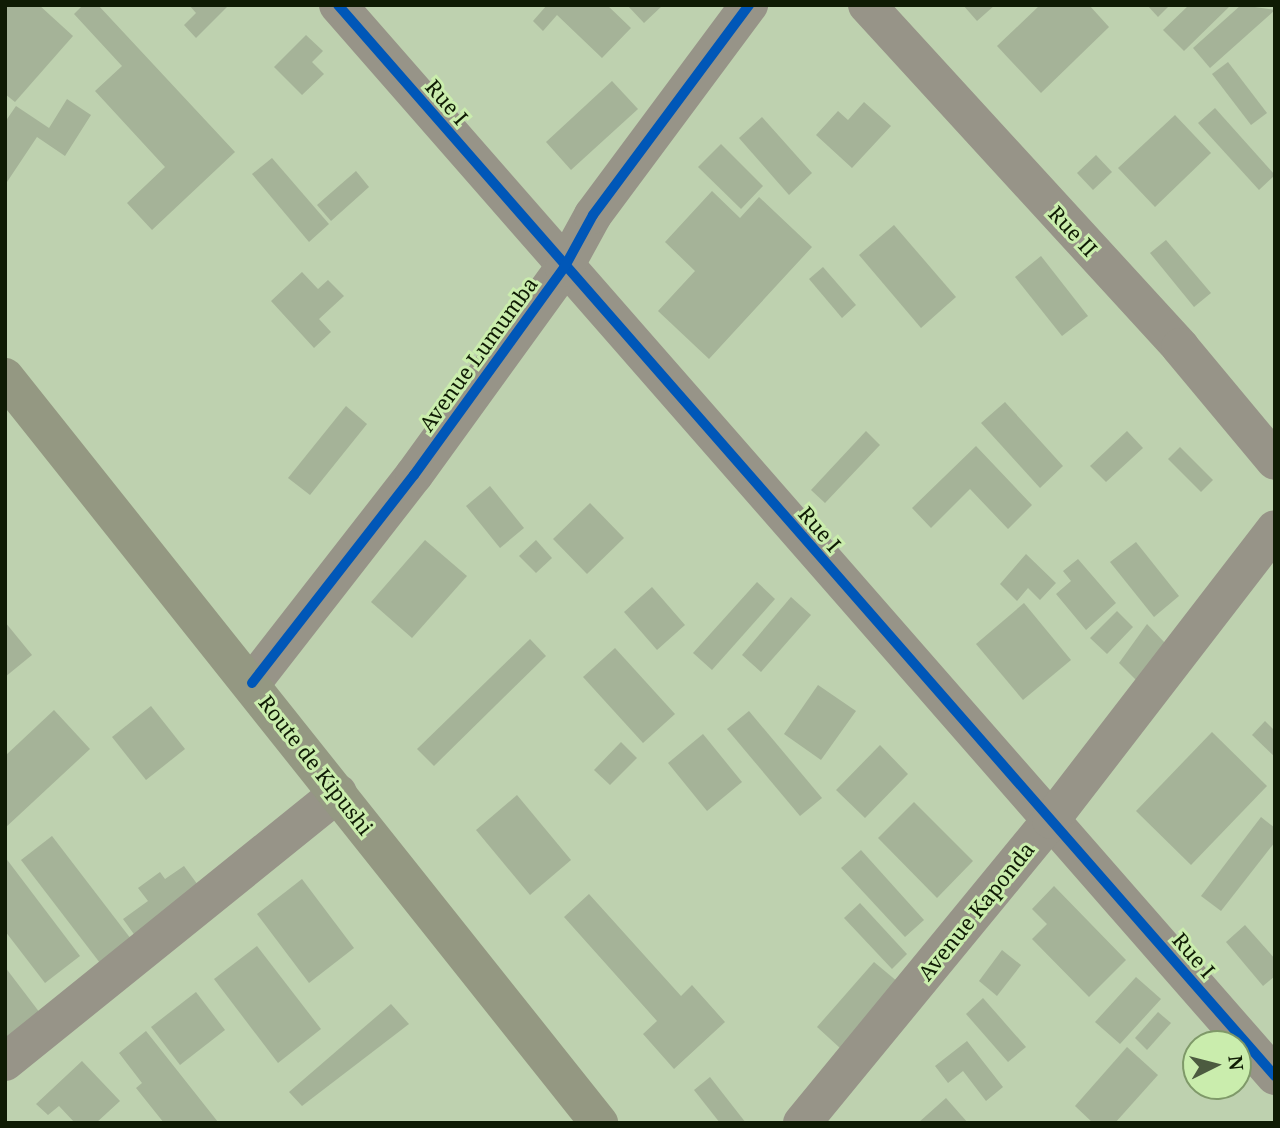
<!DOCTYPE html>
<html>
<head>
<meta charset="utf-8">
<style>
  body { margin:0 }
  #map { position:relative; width:1280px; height:1128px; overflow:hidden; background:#bed1af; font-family:"Noto Serif",serif }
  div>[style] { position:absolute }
  .building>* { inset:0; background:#a5b398 }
  .minor>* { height:38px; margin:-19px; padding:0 19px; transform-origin:19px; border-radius:19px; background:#979488 }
  .trunk>* { height:38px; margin:-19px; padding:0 19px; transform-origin:19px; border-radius:19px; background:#949882 }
  .cycleway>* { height:10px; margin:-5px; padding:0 5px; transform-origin:5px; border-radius:5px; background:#0057b8 }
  span { translate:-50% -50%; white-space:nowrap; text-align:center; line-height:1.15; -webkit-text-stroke:6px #caedad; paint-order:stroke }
  .street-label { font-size:21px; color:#0f1b04 }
  .frame { position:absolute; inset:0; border:7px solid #0f1b04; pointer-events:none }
  .north { position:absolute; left:1182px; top:1030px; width:70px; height:70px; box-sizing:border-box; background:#caedad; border:2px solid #7f9969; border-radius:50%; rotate:84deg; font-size:19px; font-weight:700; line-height:28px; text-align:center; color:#0f1b04 }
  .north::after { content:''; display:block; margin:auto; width:24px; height:32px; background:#4c5b40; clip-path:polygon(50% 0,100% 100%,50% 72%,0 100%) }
</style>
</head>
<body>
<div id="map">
  <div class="building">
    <i style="clip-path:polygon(5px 5px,39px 5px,73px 36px,15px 102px,5px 94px)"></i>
    <i style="clip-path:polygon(83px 5px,98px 5px,235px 152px,152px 230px,127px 203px,165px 167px,95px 91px,122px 66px,74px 14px)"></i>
    <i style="clip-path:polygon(189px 5px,229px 5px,196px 38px,184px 25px,196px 13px)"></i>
    <i style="clip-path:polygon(547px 5px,607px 5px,631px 28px,602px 58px,557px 15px,543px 31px,533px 21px)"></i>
    <i style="clip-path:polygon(627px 5px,663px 5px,644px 23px)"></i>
    <i style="clip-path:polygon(963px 5px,995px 5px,977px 21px)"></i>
    <i style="clip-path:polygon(1040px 5px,1089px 5px,1109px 27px,1041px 93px,997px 46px)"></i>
    <i style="clip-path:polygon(1147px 5px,1170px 5px,1158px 17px)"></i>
    <i style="clip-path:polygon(1189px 5px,1231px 5px,1184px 51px,1163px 30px)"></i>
    <i style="clip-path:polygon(1241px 5px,1275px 10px,1210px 68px,1193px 48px)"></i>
    <i style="clip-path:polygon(306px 35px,323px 51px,312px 62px,324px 74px,302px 95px,274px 67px)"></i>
    <i style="clip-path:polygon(1228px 62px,1267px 113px,1251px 125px,1212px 74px)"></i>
    <i style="clip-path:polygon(612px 81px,638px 109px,571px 170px,546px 142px)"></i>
    <i style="clip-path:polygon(67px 99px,91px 115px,65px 156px,37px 137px,5px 185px,5px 122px,16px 106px,49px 128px)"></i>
    <i style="clip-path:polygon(864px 102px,891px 126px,852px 168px,816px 135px,838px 111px,848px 120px)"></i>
    <i style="clip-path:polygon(1215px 108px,1275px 175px,1259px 190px,1198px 123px)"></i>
    <i style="clip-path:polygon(1175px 115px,1211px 153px,1155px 207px,1118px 168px)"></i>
    <i style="clip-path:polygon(762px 117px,812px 173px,789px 195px,739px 138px)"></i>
    <i style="clip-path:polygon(721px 144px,763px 186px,741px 209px,698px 167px)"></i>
    <i style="clip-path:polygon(1096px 155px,1112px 172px,1093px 190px,1077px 173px)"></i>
    <i style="clip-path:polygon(272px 158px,329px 224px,309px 242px,252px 174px)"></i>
    <i style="clip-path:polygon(356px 171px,369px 187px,331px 221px,317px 205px)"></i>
    <i style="clip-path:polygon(712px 191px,740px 218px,759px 197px,812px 247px,709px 359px,658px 311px,695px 271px,665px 242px)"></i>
    <i style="clip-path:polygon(894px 225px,956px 297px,921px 328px,859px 255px)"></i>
    <i style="clip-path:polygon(1166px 240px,1211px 293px,1194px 307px,1150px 253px)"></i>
    <i style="clip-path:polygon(1041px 256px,1088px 316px,1062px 336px,1015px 277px)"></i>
    <i style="clip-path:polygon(823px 267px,856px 305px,842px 318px,809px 279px)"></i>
    <i style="clip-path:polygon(302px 272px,318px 289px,328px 280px,344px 296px,319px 319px,331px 332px,314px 348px,271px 301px)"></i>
    <i style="clip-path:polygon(1005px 402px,1063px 466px,1040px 488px,981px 423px)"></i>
    <i style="clip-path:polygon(346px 406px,367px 424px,310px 495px,288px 478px)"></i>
    <i style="clip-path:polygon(866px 431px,880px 445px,825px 503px,811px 490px)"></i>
    <i style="clip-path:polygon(1127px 431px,1143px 448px,1106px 482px,1090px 466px)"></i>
    <i style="clip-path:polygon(976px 446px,1032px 505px,1008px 529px,970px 489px,931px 528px,912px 508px)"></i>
    <i style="clip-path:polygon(1180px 447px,1213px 480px,1201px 492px,1168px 459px)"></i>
    <i style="clip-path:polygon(490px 486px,524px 528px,500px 548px,466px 506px)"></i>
    <i style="clip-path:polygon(590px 503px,624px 538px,587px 574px,553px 539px)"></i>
    <i style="clip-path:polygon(425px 540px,467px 576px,412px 638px,371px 602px)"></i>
    <i style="clip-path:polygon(536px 540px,552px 558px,536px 573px,519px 556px)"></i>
    <i style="clip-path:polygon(1136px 542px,1179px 596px,1154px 617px,1110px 562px)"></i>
    <i style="clip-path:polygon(1026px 554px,1056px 583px,1040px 600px,1028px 588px,1017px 601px,1000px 584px)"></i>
    <i style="clip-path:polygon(1078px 559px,1116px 603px,1086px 630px,1056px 594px,1071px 581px,1063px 571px)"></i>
    <i style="clip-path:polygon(757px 582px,775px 599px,712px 670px,693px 653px)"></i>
    <i style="clip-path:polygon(652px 587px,685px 625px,657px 650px,624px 612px)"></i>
    <i style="clip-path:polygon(791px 597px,811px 615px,761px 672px,742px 655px)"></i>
    <i style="clip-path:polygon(1024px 603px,1071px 660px,1023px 700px,976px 644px)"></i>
    <i style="clip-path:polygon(1117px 611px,1133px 627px,1107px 654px,1090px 638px)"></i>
    <i style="clip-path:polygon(5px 622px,32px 655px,5px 677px)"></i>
    <i style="clip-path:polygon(1147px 624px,1165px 643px,1140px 684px,1119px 663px)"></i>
    <i style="clip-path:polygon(530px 639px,546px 656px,434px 766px,417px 749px)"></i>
    <i style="clip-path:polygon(615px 648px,675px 714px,643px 743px,583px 677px)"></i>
    <i style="clip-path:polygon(818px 685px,856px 711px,821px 760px,784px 734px)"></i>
    <i style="clip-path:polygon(151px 706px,185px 749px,146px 780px,112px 737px)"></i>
    <i style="clip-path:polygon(54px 710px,90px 749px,5px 828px,5px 756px)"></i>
    <i style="clip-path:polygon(749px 711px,822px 798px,800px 816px,727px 729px)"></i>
    <i style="clip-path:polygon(1265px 721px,1275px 731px,1275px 757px,1252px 735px)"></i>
    <i style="clip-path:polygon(1212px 732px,1267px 786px,1191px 865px,1136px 811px)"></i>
    <i style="clip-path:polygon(703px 734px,742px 782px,707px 811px,668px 763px)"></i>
    <i style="clip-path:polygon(621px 742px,637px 758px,610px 785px,594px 770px)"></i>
    <i style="clip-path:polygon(880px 745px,908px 774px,865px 818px,836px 790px)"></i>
    <i style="clip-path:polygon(517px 795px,571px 860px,530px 895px,476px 830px)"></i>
    <i style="clip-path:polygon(914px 802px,973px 861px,937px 898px,878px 838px)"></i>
    <i style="clip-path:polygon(1261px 817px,1275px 828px,1275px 842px,1221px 911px,1201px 896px)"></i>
    <i style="clip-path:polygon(52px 836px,131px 939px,100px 963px,21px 860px)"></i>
    <i style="clip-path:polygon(861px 850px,924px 920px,905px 937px,841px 868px)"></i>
    <i style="clip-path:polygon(5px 857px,80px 956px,45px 983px,5px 931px)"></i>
    <i style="clip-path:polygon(184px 866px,206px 896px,141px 944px,123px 919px,148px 901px,138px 888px,160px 872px,165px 879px)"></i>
    <i style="clip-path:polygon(302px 879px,354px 948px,309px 983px,257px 914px)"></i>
    <i style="clip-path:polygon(1054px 886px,1126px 960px,1089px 997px,1032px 939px,1047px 924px,1032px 909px)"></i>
    <i style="clip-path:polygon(589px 894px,681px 996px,692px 985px,725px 1022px,674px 1069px,643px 1034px,657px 1021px,564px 917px)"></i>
    <i style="clip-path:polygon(860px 903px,907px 954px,892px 969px,844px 918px)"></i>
    <i style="clip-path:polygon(1245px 925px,1275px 959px,1275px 976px,1263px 986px,1226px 942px)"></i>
    <i style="clip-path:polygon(257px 946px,321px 1029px,278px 1063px,214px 979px)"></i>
    <i style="clip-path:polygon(1002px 950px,1021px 965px,997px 996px,979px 981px)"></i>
    <i style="clip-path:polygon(874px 962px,898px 982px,840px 1048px,817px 1027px)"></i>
    <i style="clip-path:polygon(5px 967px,40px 1013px,5px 1039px)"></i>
    <i style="clip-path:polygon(1136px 977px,1161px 999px,1120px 1044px,1095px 1022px)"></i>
    <i style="clip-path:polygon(196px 992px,225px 1030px,180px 1065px,151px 1027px)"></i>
    <i style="clip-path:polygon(983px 998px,1026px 1047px,1008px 1062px,966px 1014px)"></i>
    <i style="clip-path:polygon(391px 1004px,409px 1024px,302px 1106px,289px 1092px)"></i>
    <i style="clip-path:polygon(1158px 1012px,1171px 1023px,1147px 1050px,1135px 1038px)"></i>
    <i style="clip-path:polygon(146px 1031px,218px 1122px,216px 1123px,164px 1123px,136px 1088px,142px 1083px,119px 1053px)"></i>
    <i style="clip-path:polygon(967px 1041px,1003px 1087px,986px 1101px,963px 1071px,948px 1083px,935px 1066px)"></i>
    <i style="clip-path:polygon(1127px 1047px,1158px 1075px,1115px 1123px,1093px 1123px,1075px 1106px)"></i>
    <i style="clip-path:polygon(82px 1061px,120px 1101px,96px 1123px,75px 1123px,59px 1106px,48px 1115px,36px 1104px)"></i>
    <i style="clip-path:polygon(710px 1077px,746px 1123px,720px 1123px,694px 1090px)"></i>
    <i style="clip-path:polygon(946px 1098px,968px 1123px,918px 1123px)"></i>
  </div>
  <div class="minor">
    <i style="left:338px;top:5px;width:1423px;rotate:48.82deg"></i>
    <i style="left:867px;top:5px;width:464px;rotate:47.5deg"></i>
    <i style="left:1180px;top:347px;width:148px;rotate:50.2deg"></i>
    <i style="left:252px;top:683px;width:264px;rotate:-52.1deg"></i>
    <i style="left:414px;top:475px;width:256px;rotate:-54.1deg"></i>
    <i style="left:564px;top:268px;width:60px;rotate:-61.3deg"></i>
    <i style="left:593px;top:215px;width:262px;rotate:-53.4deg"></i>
    <i style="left:5px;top:1062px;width:428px;rotate:-38.9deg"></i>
    <i style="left:802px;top:1123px;width:392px;rotate:-50.6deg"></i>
    <i style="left:1051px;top:820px;width:367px;rotate:-52.4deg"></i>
  </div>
  <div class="trunk">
    <i style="left:5px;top:377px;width:954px;rotate:51.47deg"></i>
  </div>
  <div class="cycleway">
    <i style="left:338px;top:5px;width:1423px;rotate:48.82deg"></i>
    <i style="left:252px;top:683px;width:264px;rotate:-52.1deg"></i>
    <i style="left:414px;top:475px;width:256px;rotate:-54.1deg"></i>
    <i style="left:564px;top:268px;width:60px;rotate:-61.3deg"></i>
    <i style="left:593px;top:215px;width:262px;rotate:-53.4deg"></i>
  </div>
  <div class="street-label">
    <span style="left:447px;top:102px;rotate:49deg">Rue I</span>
    <span style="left:1073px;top:231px;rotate:47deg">Rue II</span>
    <span style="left:478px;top:354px;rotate:-54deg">Avenue Lumumba</span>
    <span style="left:820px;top:529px;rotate:49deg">Rue I</span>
    <span style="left:316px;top:765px;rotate:52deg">Route de Kipushi</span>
    <span style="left:976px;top:911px;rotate:-51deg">Avenue Kaponda</span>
    <span style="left:1194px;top:955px;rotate:49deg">Rue I</span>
  </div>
  <div class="frame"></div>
  <div class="north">N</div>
</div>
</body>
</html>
